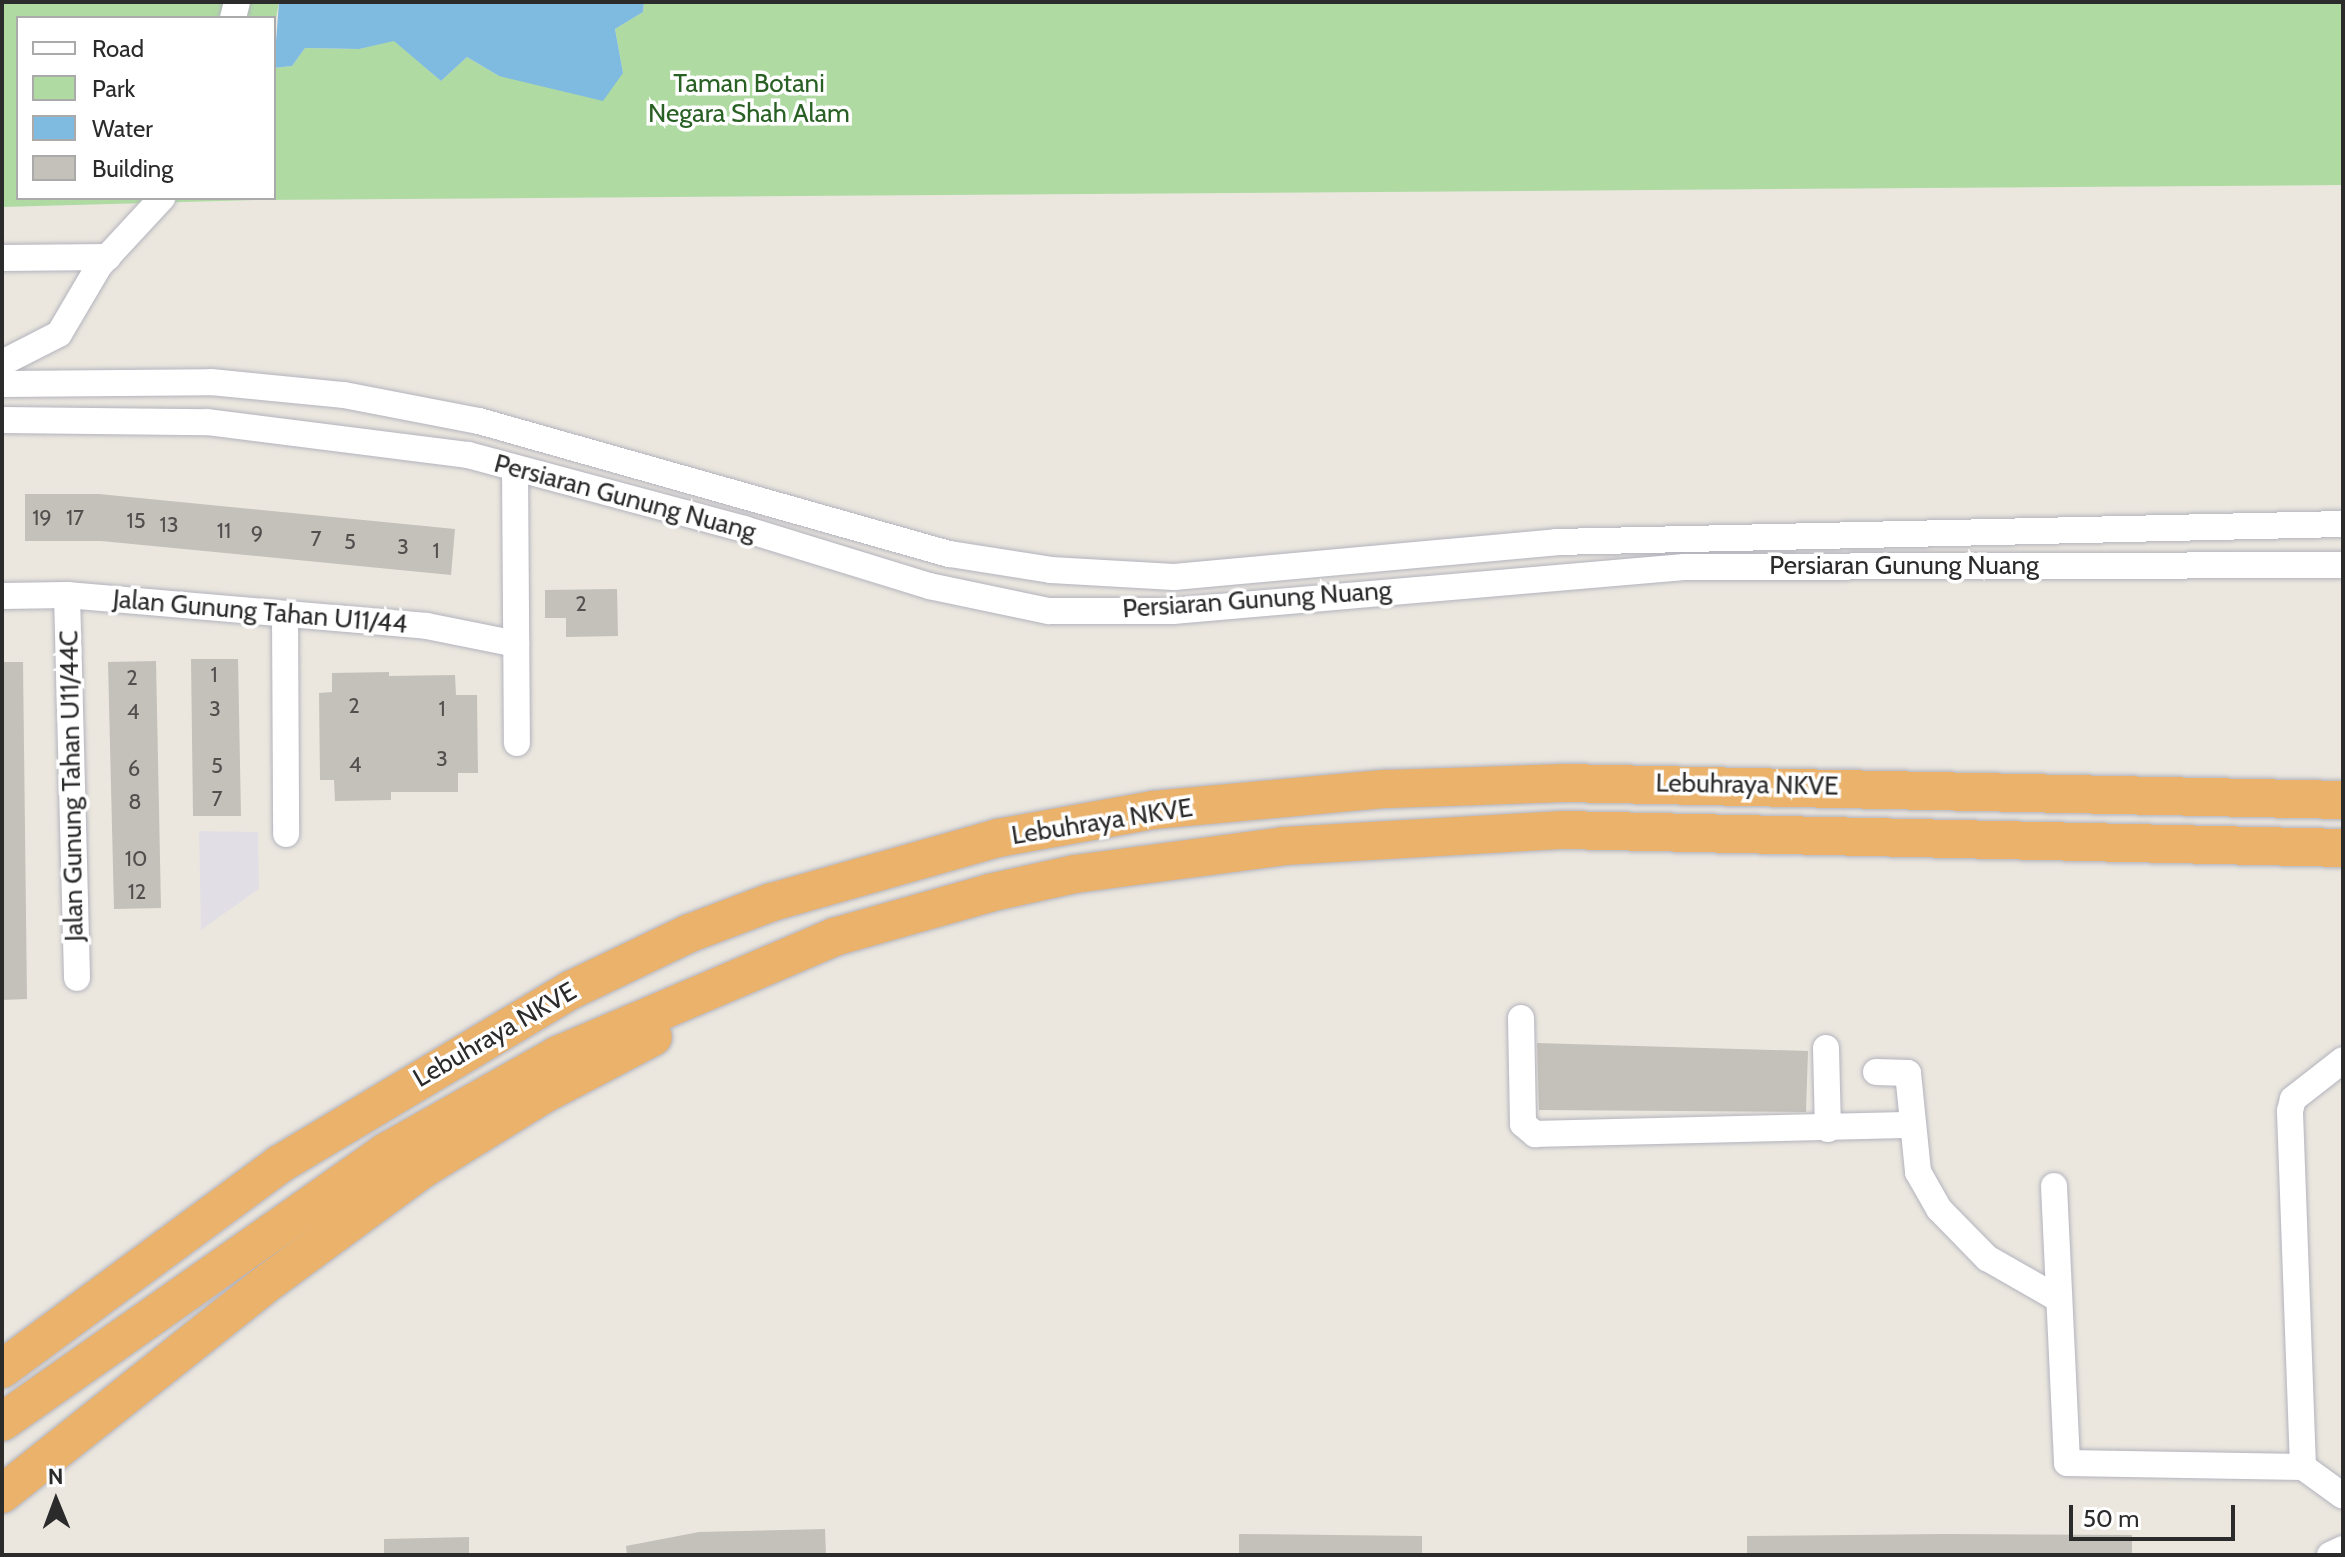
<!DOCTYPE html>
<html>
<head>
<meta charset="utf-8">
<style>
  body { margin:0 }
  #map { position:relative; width:2345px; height:1557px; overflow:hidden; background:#ebe7df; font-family:Cabin,sans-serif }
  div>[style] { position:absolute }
  .industrial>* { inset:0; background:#e1dfe5 }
  .green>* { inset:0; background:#afdba3 }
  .water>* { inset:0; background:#7fbae0 }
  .building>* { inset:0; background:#c4c1ba }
  .roads { filter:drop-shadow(0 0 2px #b3b3bd) drop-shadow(0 0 2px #b3b3bd) }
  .minor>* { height:26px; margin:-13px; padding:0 13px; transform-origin:13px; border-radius:13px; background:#fff }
  .highway>* { height:38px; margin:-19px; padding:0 19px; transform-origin:19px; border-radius:19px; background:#eab26b }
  span { translate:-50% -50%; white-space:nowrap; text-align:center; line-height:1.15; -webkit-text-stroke:7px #fff; paint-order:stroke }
  .number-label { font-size:22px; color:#51504f }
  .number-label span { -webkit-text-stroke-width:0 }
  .park-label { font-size:26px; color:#296024 }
  .street-label { font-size:26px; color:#2b2b2b }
  .frame { position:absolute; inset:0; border:4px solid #2b2b2b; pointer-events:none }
  .legend { position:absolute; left:16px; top:16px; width:260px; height:184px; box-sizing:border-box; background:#fff; border:2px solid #aaa; margin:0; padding:10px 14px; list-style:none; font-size:24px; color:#2b2b2b }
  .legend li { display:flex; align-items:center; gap:16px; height:40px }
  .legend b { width:40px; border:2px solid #aaa }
  .north { position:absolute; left:16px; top:1461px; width:80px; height:80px; -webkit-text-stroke:6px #fff; paint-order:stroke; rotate:359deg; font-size:22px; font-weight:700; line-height:32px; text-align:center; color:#2b2b2b }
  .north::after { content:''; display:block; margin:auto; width:28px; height:36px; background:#2b2b2b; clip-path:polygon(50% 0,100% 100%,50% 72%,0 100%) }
  .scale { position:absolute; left:2069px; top:1505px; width:166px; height:36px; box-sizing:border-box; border:4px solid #2b2b2b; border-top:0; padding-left:10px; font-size:24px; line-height:28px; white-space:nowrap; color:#2b2b2b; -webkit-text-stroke:6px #fff; paint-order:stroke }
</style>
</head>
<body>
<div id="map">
  <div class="industrial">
    <i style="clip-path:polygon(199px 831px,258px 832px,259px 889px,201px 930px)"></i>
  </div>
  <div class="green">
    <i style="clip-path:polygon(2px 2px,279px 2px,274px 29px,274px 18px,18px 18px,18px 198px,274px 198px,274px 68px,292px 66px,305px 48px,359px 49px,394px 40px,441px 81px,467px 57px,499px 76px,623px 73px,615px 29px,643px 12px,644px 2px,2343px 2px,2343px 185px,258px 200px,2px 207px)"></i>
  </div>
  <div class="water">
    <i style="clip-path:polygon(279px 2px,644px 2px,643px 12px,615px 29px,623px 73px,603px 101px,499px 76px,467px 57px,441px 81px,394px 41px,359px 49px,305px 48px,292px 66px,274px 68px)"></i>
  </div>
  <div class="building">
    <i style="clip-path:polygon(25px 494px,99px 494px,455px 529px,451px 575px,101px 541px,25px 541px)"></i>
    <i style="clip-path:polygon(617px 589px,618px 636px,566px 637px,566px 618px,545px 618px,545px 590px)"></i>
    <i style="clip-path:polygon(191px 659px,238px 659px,241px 816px,193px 816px)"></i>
    <i style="clip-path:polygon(156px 661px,161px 908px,114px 909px,108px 662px)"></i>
    <i style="clip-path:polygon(2px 662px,23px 662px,27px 999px,2px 1000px)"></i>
    <i style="clip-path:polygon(389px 672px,389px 676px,455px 675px,456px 695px,477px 695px,478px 773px,458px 773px,458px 792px,391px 792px,391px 800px,335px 801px,334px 780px,320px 780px,319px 693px,332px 692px,332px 673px)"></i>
    <i style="clip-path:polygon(1537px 1043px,1808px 1051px,1806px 1112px,1539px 1110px)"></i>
    <i style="clip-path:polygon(825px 1529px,826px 1555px,627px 1555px,626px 1546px,699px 1532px)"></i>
    <i style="clip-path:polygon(1239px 1534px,1422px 1536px,1422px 1555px,1239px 1555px)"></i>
    <i style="clip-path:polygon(1944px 1534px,2132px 1535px,2132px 1555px,1747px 1555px,1747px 1536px)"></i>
    <i style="clip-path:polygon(469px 1537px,469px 1555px,384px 1555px,384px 1539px)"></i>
  </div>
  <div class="roads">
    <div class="minor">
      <i style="left:233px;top:18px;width:16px;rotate:-76deg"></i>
      <i style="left:2px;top:258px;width:106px;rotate:-0.5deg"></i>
      <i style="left:2px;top:363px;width:64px;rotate:-27deg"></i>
      <i style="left:59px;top:334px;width:79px;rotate:-59.5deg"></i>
      <i style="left:99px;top:266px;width:93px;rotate:-47.2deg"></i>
      <i style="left:2px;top:384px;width:209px;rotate:-0.5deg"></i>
      <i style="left:211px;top:382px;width:134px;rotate:5.6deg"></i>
      <i style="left:344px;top:395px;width:137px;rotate:10.9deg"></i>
      <i style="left:479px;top:421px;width:489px;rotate:15.8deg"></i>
      <i style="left:950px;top:554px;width:102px;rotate:9deg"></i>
      <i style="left:1051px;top:570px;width:123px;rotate:3.3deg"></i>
      <i style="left:1174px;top:577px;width:384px;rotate:-5.2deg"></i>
      <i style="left:1556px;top:542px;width:787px;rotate:-1.31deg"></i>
      <i style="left:2px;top:420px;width:205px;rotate:0.6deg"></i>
      <i style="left:207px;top:422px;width:263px;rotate:7.2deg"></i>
      <i style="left:468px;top:455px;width:286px;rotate:15deg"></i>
      <i style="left:744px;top:529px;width:194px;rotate:17.1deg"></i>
      <i style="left:929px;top:586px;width:123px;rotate:11.8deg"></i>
      <i style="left:1049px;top:611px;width:124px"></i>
      <i style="left:1173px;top:611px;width:513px;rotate:-4.92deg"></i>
      <i style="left:1684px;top:567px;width:659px;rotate:-0.17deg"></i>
      <i style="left:515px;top:468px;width:275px;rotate:89.6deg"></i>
      <i style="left:67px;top:595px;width:383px;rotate:88.5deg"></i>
      <i style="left:2px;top:596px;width:65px;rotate:-0.9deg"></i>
      <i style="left:67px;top:595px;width:361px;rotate:4.9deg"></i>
      <i style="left:427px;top:626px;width:91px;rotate:11.4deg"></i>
      <i style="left:285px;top:614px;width:220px;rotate:89.7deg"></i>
      <i style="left:1521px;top:1018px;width:106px;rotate:88.9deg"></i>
      <i style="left:1523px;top:1124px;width:16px;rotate:40deg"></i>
      <i style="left:1535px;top:1134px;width:378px;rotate:-1.4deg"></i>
      <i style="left:1826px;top:1048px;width:81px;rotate:88.6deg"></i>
      <i style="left:1876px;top:1072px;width:32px;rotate:2deg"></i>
      <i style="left:1908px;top:1073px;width:100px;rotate:84.2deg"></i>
      <i style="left:1918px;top:1172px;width:43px;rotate:60.4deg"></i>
      <i style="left:1939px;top:1209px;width:69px;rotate:45.6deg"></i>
      <i style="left:1987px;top:1258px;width:83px;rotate:29.7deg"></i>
      <i style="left:2054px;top:1186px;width:277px;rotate:87.3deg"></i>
      <i style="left:2067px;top:1463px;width:236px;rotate:1deg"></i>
      <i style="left:2303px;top:1467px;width:49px;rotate:35.9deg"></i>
      <i style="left:2303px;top:1467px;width:356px;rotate:-92.1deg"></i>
      <i style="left:2290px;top:1111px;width:12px;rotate:-76deg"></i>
      <i style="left:2293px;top:1099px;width:63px;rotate:-38deg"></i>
      <i style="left:2330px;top:1555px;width:14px;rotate:-25deg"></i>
    </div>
    <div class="highway">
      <i style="left:2px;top:1369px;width:345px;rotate:-36.4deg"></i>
      <i style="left:280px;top:1164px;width:339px;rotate:-30.9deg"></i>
      <i style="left:571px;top:990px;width:132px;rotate:-25.6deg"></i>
      <i style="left:690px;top:933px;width:88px;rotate:-20.7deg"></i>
      <i style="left:772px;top:902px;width:235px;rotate:-15.8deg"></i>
      <i style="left:998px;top:838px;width:158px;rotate:-10.2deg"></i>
      <i style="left:1153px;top:810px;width:234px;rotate:-5.2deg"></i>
      <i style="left:1386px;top:789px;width:178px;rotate:-1.9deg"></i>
      <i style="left:1564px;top:783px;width:779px;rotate:1.25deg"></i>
      <i style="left:2px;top:1422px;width:469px;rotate:-35.1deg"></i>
      <i style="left:386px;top:1152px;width:197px;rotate:-29.4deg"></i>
      <i style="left:558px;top:1055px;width:300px;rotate:-23.1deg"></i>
      <i style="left:834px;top:937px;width:161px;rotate:-15.8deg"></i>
      <i style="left:989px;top:893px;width:88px;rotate:-12.5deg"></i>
      <i style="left:1075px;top:874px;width:211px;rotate:-7.6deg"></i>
      <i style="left:1284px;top:846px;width:280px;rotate:-3.3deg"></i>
      <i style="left:1564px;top:830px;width:779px;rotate:1.32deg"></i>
      <i style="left:2px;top:1494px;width:332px;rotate:-38.5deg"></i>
      <i style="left:262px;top:1287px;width:201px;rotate:-36.3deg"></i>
      <i style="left:424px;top:1168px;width:139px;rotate:-31.7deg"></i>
      <i style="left:542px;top:1095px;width:125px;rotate:-27.6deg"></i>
    </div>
  </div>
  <div class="number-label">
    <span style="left:42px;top:518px">19</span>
    <span style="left:75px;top:518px">17</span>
    <span style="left:136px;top:521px">15</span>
    <span style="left:169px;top:525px">13</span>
    <span style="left:224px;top:531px">11</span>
    <span style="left:257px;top:534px">9</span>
    <span style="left:316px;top:539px">7</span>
    <span style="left:350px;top:542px">5</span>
    <span style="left:403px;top:547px">3</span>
    <span style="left:436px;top:551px">1</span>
    <span style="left:581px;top:604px">2</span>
    <span style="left:214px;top:675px">1</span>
    <span style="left:132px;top:678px">2</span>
    <span style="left:354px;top:706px">2</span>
    <span style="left:215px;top:709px">3</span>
    <span style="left:442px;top:709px">1</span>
    <span style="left:133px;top:712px">4</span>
    <span style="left:442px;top:759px">3</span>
    <span style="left:355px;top:765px">4</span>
    <span style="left:217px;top:766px">5</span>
    <span style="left:134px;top:769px">6</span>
    <span style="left:217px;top:799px">7</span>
    <span style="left:135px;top:802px">8</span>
    <span style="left:136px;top:859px">10</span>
    <span style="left:137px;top:892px">12</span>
  </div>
  <div class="park-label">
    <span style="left:749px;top:99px">Taman Botani<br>Negara Shah Alam</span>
  </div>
  <div class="street-label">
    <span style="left:625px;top:498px;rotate:15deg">Persiaran Gunung Nuang</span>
    <span style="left:1904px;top:566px">Persiaran Gunung Nuang</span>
    <span style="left:1257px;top:600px;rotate:-4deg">Persiaran Gunung Nuang</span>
    <span style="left:260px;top:612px;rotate:5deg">Jalan Gunung Tahan U11/44</span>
    <span style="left:1747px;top:785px;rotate:1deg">Lebuhraya NKVE</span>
    <span style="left:72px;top:786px;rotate:-91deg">Jalan Gunung Tahan U11/44C</span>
    <span style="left:1102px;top:822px;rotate:-9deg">Lebuhraya NKVE</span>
    <span style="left:495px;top:1035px;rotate:-30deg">Lebuhraya NKVE</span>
  </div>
  <div class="frame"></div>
  <ul class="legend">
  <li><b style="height:10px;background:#fff"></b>Road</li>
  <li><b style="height:22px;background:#afdba3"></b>Park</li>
  <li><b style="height:22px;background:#7fbae0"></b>Water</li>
  <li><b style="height:22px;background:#c4c1ba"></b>Building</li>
  </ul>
  <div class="north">N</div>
  <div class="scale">50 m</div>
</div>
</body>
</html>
